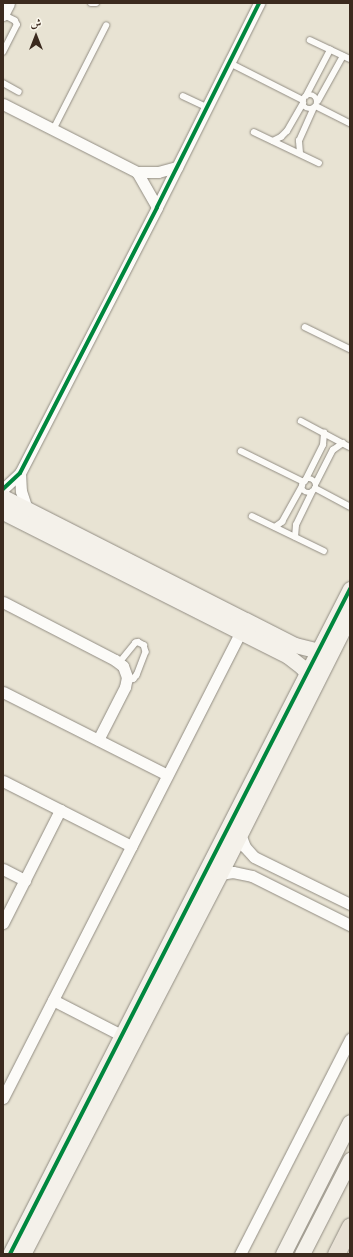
<!DOCTYPE html>
<html>
<head>
<meta charset="utf-8">
<style>
  body { margin:0 }
  #map { position:relative; width:353px; height:1257px; overflow:hidden; background:#e8e3d3; font-family:"Sorts Mill Goudy",Amiri,serif }
  div>[style] { position:absolute }
  .roads { filter:drop-shadow(0 0 1px #928d83) drop-shadow(0 0 1px #928d83) }
  .lane>* { height:5.5px; margin:-2.75px; padding:0 2.75px; transform-origin:2.75px; border-radius:2.75px; background:#fcfbf8 }
  .lane>.ring { margin:-2.75px; padding:0; box-sizing:content-box; background:none; border:5.5px solid #fcfbf8; border-radius:50% }
  .street>* { height:11px; margin:-5.5px; padding:0 5.5px; transform-origin:5.5px; border-radius:5.5px; background:#fcfbf8 }
  .secondary>* { height:15px; margin:-7.5px; padding:0 7.5px; transform-origin:7.5px; border-radius:7.5px; background:#f4f1ea }
  .primary>* { height:17px; margin:-8.5px; padding:0 8.5px; transform-origin:8.5px; border-radius:8.5px; background:#e8e1d5 }
  .cycleway>* { height:4px; margin:-2px; padding:0 2px; transform-origin:2px; border-radius:2px; background:#00873e }
  span { translate:-50% -50%; white-space:nowrap; text-align:center; line-height:1.15; -webkit-text-stroke:3px #fbf7ec; paint-order:stroke }
  .frame { position:absolute; inset:0; border:4px solid #3b2a1e; pointer-events:none }
  .north { position:absolute; left:16px; top:16px; width:40px; height:40px; -webkit-text-stroke:3px #fbf7ec; paint-order:stroke; rotate:0deg; font-size:11px; font-weight:700; line-height:16px; text-align:center; color:#3b2a1e }
  .north::after { content:''; display:block; margin:auto; width:14px; height:18px; background:#3b2a1e; clip-path:polygon(50% 0,100% 100%,50% 72%,0 100%) }
</style>
</head>
<body>
<div id="map">
  <div class="roads">
    <div class="lane">
      <i style="left:91px;top:3px;width:5px"></i>
      <i style="left:310px;top:40px;width:44px;rotate:25.4deg"></i>
      <i style="left:3px;top:52px;width:30px;rotate:-63deg"></i>
      <i style="left:17px;top:25px;width:4px;rotate:-117deg"></i>
      <i style="left:15px;top:21px;width:13px;rotate:-153deg"></i>
      <i style="left:230px;top:63px;width:82px;rotate:26.9deg"></i>
      <i style="left:3px;top:83px;width:18px;rotate:29deg"></i>
      <i class="ring" style="left:303px;top:95px;width:8.5px;height:8.5px"></i>
      <i style="left:183px;top:96px;width:26px;rotate:25deg"></i>
      <i style="left:306px;top:96px;width:52px;rotate:-62.4deg"></i>
      <i style="left:318px;top:101px;width:51px;rotate:-60.9deg"></i>
      <i style="left:316px;top:106px;width:38px;rotate:27deg"></i>
      <i style="left:53px;top:130px;width:117px;rotate:-63deg"></i>
      <i style="left:254px;top:132px;width:72px;rotate:25.5deg"></i>
      <i style="left:273px;top:141px;width:9px;rotate:-27deg"></i>
      <i style="left:281px;top:137px;width:8px;rotate:-45deg"></i>
      <i style="left:287px;top:131px;width:32px;rotate:-60deg"></i>
      <i style="left:300px;top:153px;width:12px;rotate:-95deg"></i>
      <i style="left:299px;top:141px;width:36px;rotate:-66deg"></i>
      <i style="left:305px;top:327px;width:50px;rotate:26.1deg"></i>
      <i style="left:301px;top:421px;width:55px;rotate:28deg"></i>
      <i style="left:241px;top:451px;width:70px;rotate:26.2deg"></i>
      <i class="ring" style="left:302px;top:479px;width:8.5px;height:8.5px"></i>
      <i style="left:305px;top:481px;width:40px;rotate:-63.4deg"></i>
      <i style="left:323px;top:445px;width:12px;rotate:-85deg"></i>
      <i style="left:316px;top:483px;width:37px;rotate:-63deg"></i>
      <i style="left:333px;top:450px;width:12px;rotate:-35deg"></i>
      <i style="left:315px;top:488px;width:40px;rotate:28deg"></i>
      <i style="left:252px;top:516px;width:80px;rotate:25.9deg"></i>
      <i style="left:275px;top:527px;width:9px;rotate:-36deg"></i>
      <i style="left:282px;top:522px;width:41px;rotate:-60.9deg"></i>
      <i style="left:295px;top:537px;width:12px;rotate:-85deg"></i>
      <i style="left:296px;top:525px;width:37px;rotate:-64deg"></i>
      <i style="left:119px;top:663px;width:26px;rotate:-51deg"></i>
      <i style="left:135px;top:643px;width:3px;rotate:-18deg"></i>
      <i style="left:138px;top:642px;width:7px;rotate:27deg"></i>
      <i style="left:144px;top:645px;width:7px;rotate:74deg"></i>
      <i style="left:146px;top:652px;width:25px;rotate:111deg"></i>
      <i style="left:137px;top:675px;width:5px;rotate:127deg"></i>
      <i style="left:134px;top:679px;width:8px;rotate:157deg"></i>
    </div>
    <div class="street">
      <i style="left:3px;top:15px;width:13px;rotate:-63deg"></i>
      <i style="left:3px;top:104px;width:150px;rotate:26.9deg"></i>
      <i style="left:137px;top:172px;width:21px"></i>
      <i style="left:158px;top:172px;width:20px;rotate:-15deg"></i>
      <i style="left:137px;top:172px;width:40px;rotate:60.3deg"></i>
      <i style="left:20px;top:473px;width:18px;rotate:87deg"></i>
      <i style="left:21px;top:491px;width:19px;rotate:72deg"></i>
      <i style="left:3px;top:489px;width:23px;rotate:-43deg"></i>
      <i style="left:20px;top:473px;width:299px;rotate:-62.7deg"></i>
      <i style="left:157px;top:207px;width:228px;rotate:-63.4deg"></i>
      <i style="left:3px;top:602px;width:126px;rotate:27.4deg"></i>
      <i style="left:115px;top:660px;width:10px;rotate:37deg"></i>
      <i style="left:123px;top:666px;width:12px;rotate:70deg"></i>
      <i style="left:127px;top:677px;width:10px;rotate:101deg"></i>
      <i style="left:125px;top:687px;width:59px;rotate:117deg"></i>
      <i style="left:3px;top:692px;width:184px;rotate:26.8deg"></i>
      <i style="left:3px;top:781px;width:144px;rotate:26.9deg"></i>
      <i style="left:240px;top:834px;width:14px;rotate:69deg"></i>
      <i style="left:245px;top:847px;width:13px;rotate:48deg"></i>
      <i style="left:254px;top:857px;width:107px;rotate:26.1deg"></i>
      <i style="left:3px;top:869px;width:25px;rotate:27deg"></i>
      <i style="left:220px;top:874px;width:13px;rotate:-9deg"></i>
      <i style="left:233px;top:872px;width:19px;rotate:12deg"></i>
      <i style="left:252px;top:876px;width:110px;rotate:26.6deg"></i>
      <i style="left:3px;top:923px;width:127px;rotate:-63.2deg"></i>
      <i style="left:53px;top:1000px;width:76px;rotate:27.2deg"></i>
      <i style="left:3px;top:1098px;width:522px;rotate:-62.99deg"></i>
      <i style="left:240px;top:1254px;width:242px;rotate:-62.9deg"></i>
    </div>
    <div class="secondary">
      <i style="left:3px;top:497px;width:327px;rotate:26.9deg"></i>
      <i style="left:295px;top:645px;width:32px;rotate:14deg"></i>
      <i style="left:3px;top:512px;width:319px;rotate:26.8deg"></i>
      <i style="left:288px;top:656px;width:18px;rotate:38deg"></i>
      <i style="left:302px;top:667px;width:16px;rotate:50deg"></i>
      <i style="left:10px;top:1254px;width:747px;rotate:-62.92deg"></i>
      <i style="left:23px;top:1254px;width:428px;rotate:-62.6deg"></i>
      <i style="left:220px;top:874px;width:289px;rotate:-63.3deg"></i>
      <i style="left:283px;top:1254px;width:148px;rotate:-63.1deg"></i>
      <i style="left:302px;top:1254px;width:106px;rotate:-62.9deg"></i>
    </div>
    <div class="primary">
      <i style="left:336px;top:1254px;width:31px;rotate:-63deg"></i>
    </div>
  </div>
  <div class="cycleway">
    <i style="left:3px;top:489px;width:23px;rotate:-43deg"></i>
    <i style="left:20px;top:473px;width:299px;rotate:-62.7deg"></i>
    <i style="left:157px;top:207px;width:228px;rotate:-63.4deg"></i>
    <i style="left:10px;top:1254px;width:747px;rotate:-62.92deg"></i>
  </div>
  <div class="frame"></div>
  <div class="north">ش</div>
</div>
</body>
</html>
